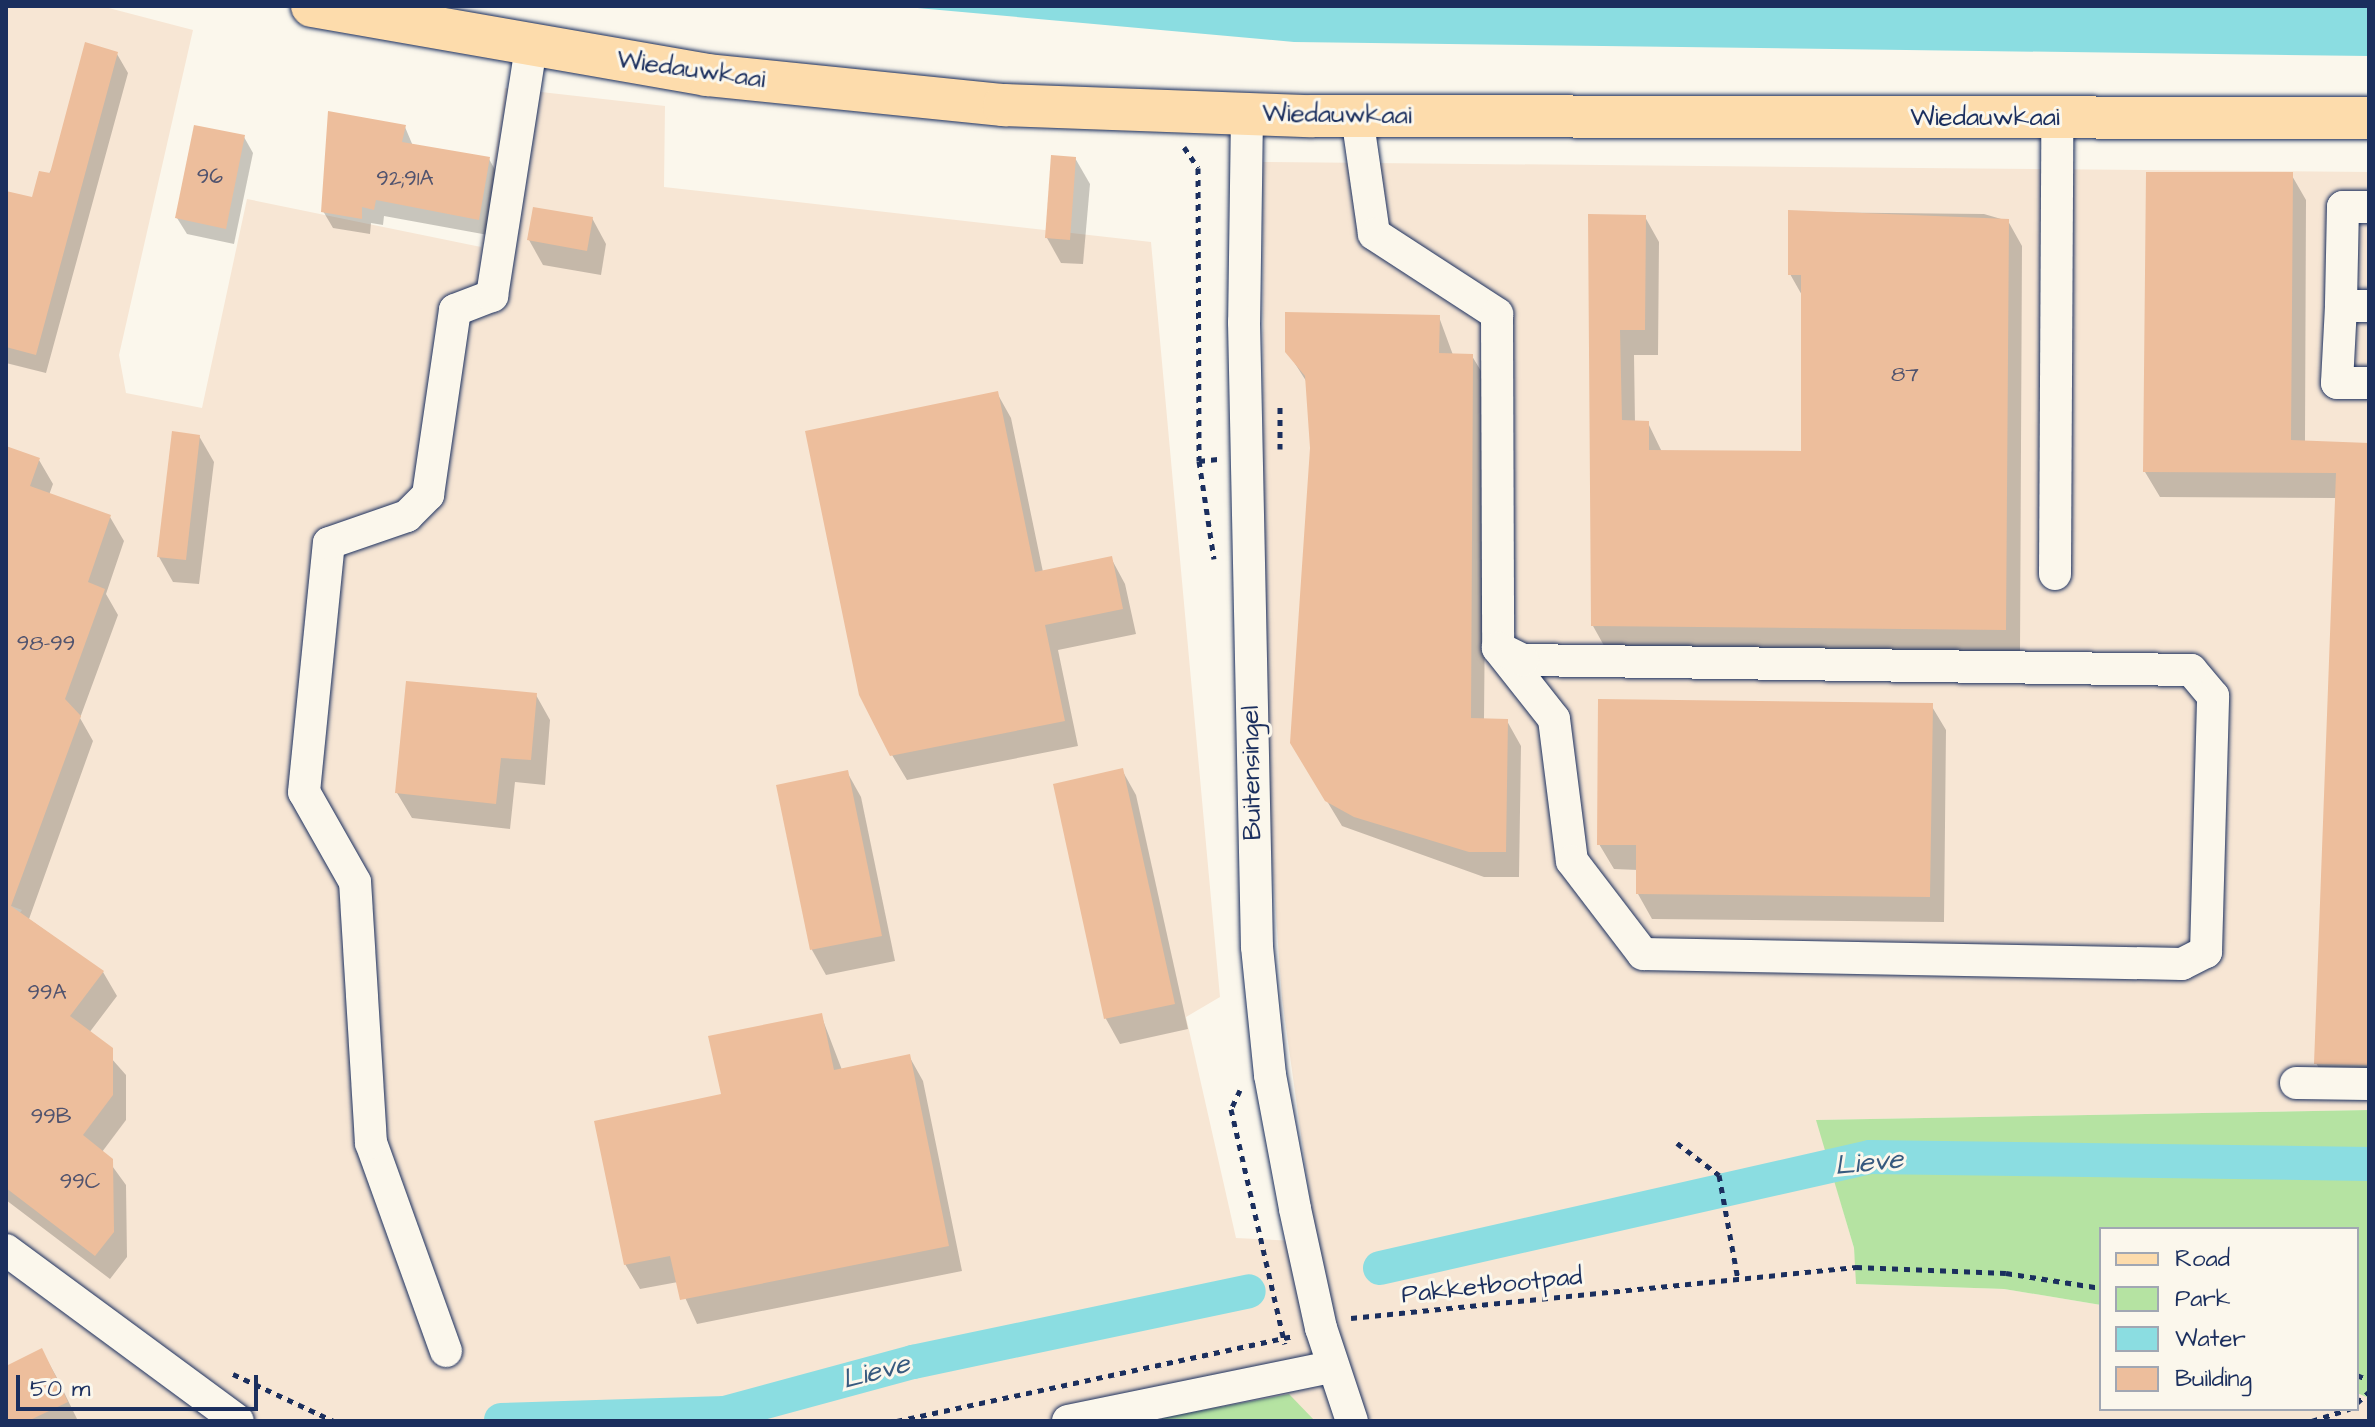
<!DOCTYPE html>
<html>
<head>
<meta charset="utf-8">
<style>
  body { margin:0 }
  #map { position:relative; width:2375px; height:1427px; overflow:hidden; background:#fbf7ec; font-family:"Architects Daughter",sans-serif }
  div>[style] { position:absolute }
  .built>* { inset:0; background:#f7e6d4 }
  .green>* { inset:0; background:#b5e3a2 }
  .water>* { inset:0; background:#8bdde1 }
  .shadow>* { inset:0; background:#0003 }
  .canal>* { height:34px; margin:-17px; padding:0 17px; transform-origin:17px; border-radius:17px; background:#8bdde1 }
  .building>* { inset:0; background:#edbe9c }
  .path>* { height:5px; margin-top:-2.5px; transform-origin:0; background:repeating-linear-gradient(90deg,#1b2f5e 0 6px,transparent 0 12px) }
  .roads { filter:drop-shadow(0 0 2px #1b2f5e) drop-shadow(0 0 2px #1b2f5e) }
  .minor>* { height:32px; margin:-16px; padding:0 16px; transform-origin:16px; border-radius:16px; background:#fbf7ec }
  .major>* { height:42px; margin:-21px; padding:0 21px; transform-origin:21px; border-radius:21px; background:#fddcac }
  span { translate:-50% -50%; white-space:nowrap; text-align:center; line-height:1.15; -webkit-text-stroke:6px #fbf7ec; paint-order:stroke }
  .number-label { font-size:22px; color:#50536e }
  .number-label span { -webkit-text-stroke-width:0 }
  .street-label { font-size:26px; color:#1b2f5e }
  .water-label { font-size:28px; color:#375a7f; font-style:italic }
  .frame { position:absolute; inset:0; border:8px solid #1b2f5e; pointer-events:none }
  .legend { position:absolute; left:2099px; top:1227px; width:260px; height:184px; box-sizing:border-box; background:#fbf7ec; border:2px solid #a1a7b3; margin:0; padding:10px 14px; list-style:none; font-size:24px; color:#1b2f5e }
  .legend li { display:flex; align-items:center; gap:16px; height:40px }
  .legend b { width:40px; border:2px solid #a1a7b3 }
  .scale { position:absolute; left:16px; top:1375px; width:242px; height:36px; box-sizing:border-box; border:4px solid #1b2f5e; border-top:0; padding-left:10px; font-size:24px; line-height:28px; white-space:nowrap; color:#1b2f5e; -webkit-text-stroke:6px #fbf7ec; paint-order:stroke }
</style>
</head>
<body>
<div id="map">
  <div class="built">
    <i style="clip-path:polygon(6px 6px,101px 6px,193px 30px,119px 355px,126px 393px,202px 408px,247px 199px,481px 247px,505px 88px,665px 106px,664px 187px,1151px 242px,1220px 997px,1186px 1017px,1236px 1238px,1316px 1242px,1282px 999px,1263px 736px,1263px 162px,2369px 172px,2369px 1110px,1817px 1120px,1854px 1248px,1857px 1284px,2004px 1289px,2101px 1305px,2101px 1409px,2357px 1409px,2357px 1393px,2369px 1398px,2369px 1421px,6px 1421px,6px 931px,22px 910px,6px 904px)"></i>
  </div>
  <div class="green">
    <i style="clip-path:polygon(2369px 1110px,2369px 1398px,2357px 1393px,2357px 1229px,2101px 1229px,2101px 1305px,2004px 1289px,1856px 1284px,1854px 1248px,1816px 1120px)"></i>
    <i style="clip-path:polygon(1289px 1394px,1315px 1421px,1163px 1421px,1162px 1418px)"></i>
  </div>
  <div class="water">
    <i style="clip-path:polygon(895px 6px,2369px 6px,2369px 56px,1294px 42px)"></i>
  </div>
  <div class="shadow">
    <i style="clip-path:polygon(117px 54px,128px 73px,46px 373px,6px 363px,6px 193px,34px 200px)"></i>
    <i style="clip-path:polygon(405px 127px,413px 146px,489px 159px,498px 175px,488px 235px,384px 216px,383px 225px,371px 223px,370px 234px,333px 228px,323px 211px)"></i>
    <i style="clip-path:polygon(244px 137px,253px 153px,234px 244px,187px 234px,177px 218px)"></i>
    <i style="clip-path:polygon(1075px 158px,1090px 184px,1083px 264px,1061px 263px,1047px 238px)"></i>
    <i style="clip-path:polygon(2291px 174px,2306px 200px,2305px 442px,2369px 445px,2369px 1090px,2330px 1088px,2316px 1063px,2337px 498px,2160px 497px,2145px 472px)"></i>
    <i style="clip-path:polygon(1790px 212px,1984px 214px,2008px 221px,2022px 246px,2020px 654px,1607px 651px,1593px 626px,1590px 216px,1645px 217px,1659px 242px,1658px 355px,1634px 355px,1635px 423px,1648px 423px,1662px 452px,1803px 453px,1803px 297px,1790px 274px)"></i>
    <i style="clip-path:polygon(592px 218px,606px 244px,601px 275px,543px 265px,529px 240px)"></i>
    <i style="clip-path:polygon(1439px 317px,1453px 355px,1472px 356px,1487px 381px,1484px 721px,1507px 721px,1521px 746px,1519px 877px,1484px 877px,1342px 826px,1307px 768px,1312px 448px,1308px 384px,1287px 351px)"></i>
    <i style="clip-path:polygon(997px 393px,1011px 418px,1043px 572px,1111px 558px,1125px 584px,1136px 634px,1058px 650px,1078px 746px,907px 780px,892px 755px)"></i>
    <i style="clip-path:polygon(199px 436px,214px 462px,199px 584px,173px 582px,159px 557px)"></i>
    <i style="clip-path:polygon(6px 448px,39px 460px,53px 484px,49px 495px,110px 517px,124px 541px,106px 594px,118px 615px,80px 718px,93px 741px,29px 919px,103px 972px,117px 996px,89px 1033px,126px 1075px,126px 1120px,102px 1152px,126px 1185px,127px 1257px,110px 1279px,6px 1200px)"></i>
    <i style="clip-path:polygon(536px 695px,550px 720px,545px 785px,515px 782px,510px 829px,412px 818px,397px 793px)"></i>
    <i style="clip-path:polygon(1931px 705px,1946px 730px,1944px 922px,1652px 919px,1638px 894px,1638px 870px,1614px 869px,1599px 844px)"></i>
    <i style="clip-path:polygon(1122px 770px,1136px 795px,1188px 1029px,1120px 1044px,1106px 1019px,1055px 786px)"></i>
    <i style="clip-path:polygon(847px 772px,861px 797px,895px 961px,826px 975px,812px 950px,778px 787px)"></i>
    <i style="clip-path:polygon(821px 1015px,842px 1070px,909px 1056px,923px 1081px,962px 1271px,697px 1324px,678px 1282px,640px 1289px,625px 1264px,724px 1095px)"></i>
    <i style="clip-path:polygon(42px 1351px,56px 1376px,78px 1421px,6px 1421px,6px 1368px)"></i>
  </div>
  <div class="canal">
    <i style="left:1380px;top:1268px;width:502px;rotate:-12.76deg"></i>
    <i style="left:1870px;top:1157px;width:499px;rotate:0.8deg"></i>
    <i style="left:501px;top:1420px;width:224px;rotate:-1.8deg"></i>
    <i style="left:725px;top:1413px;width:195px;rotate:-15.2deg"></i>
    <i style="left:913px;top:1362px;width:343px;rotate:-11.9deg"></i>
  </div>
  <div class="building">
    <i style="clip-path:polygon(85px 42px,118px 52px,36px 355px,6px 347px,6px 191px,32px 197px,39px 171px,50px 173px)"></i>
    <i style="clip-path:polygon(328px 111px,406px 125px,402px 142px,490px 157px,479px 220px,376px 200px,374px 210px,362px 207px,362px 219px,321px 212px)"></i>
    <i style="clip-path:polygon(194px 125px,245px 135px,226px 229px,175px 218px)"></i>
    <i style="clip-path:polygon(1051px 155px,1076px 157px,1070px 240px,1045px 238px)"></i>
    <i style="clip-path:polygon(2146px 172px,2293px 172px,2291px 440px,2369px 443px,2369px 1065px,2314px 1064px,2336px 473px,2143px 472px)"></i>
    <i style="clip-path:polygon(533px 207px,593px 217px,587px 251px,527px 240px)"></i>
    <i style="clip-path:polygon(1788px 210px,2009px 219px,2006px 630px,1591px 626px,1588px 214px,1646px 215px,1645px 330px,1620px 330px,1622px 420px,1649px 421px,1649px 450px,1801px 451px,1801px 275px,1788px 275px)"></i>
    <i style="clip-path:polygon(1285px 312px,1440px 315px,1439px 353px,1473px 354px,1471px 718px,1508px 719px,1506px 852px,1469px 852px,1354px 817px,1325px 801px,1290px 743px,1310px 448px,1305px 376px,1285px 352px)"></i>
    <i style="clip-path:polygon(998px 391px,1035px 572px,1112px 556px,1123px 609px,1045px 625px,1065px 721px,890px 756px,859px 695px,805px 431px)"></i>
    <i style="clip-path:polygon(172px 431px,200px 435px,186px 560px,157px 557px)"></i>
    <i style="clip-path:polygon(6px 446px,40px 458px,30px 486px,111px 515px,88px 582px,105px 589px,65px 699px,81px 716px,11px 906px,104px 971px,70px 1016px,113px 1048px,113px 1095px,83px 1135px,113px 1159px,114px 1232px,95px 1256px,6px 1188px)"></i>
    <i style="clip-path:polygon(406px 681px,537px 693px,531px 760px,501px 758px,496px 804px,395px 793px)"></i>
    <i style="clip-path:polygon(1598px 699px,1933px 703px,1930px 897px,1636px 894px,1636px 845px,1597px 845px)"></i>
    <i style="clip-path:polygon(1123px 768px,1175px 1004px,1104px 1019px,1053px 784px)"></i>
    <i style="clip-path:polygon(848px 770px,882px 936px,810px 950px,776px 785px)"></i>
    <i style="clip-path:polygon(822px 1013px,834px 1070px,910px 1054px,949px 1246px,680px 1300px,670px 1256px,624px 1265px,594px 1121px,721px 1094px,708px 1036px)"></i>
    <i style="clip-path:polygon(42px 1348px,68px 1402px,28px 1421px,6px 1421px,6px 1366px)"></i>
  </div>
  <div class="path">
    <i style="left:1184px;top:147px;width:25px;rotate:56deg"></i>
    <i style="left:1198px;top:168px;width:293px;rotate:89.8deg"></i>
    <i style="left:1199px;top:461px;width:99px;rotate:81.3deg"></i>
    <i style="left:1280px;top:449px;width:43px;rotate:-90deg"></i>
    <i style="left:1199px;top:461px;width:19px;rotate:-6deg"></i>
    <i style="left:1240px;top:1090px;width:21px;rotate:115deg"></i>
    <i style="left:1231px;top:1109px;width:241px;rotate:77.1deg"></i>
    <i style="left:1677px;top:1143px;width:53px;rotate:37.3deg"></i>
    <i style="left:1719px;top:1175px;width:107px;rotate:79.7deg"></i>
    <i style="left:1351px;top:1318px;width:508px;rotate:-5.77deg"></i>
    <i style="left:1856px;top:1267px;width:150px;rotate:2.3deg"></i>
    <i style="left:2006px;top:1273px;width:96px;rotate:9deg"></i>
    <i style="left:233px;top:1374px;width:111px;rotate:25deg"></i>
    <i style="left:2357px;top:1375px;width:13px;rotate:23deg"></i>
    <i style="left:2357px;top:1403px;width:16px;rotate:-43deg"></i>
    <i style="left:897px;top:1421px;width:404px;rotate:-12.1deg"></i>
    <i style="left:2312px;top:1421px;width:40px;rotate:-18deg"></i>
  </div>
  <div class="roads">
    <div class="minor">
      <i style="left:1247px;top:114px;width:208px;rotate:90.8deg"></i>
      <i style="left:1244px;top:322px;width:625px;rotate:88.81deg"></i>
      <i style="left:1257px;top:947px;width:129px;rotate:84.2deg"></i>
      <i style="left:1270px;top:1075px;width:136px;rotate:79.4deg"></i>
      <i style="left:1295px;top:1209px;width:122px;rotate:77.7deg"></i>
      <i style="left:1321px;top:1328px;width:98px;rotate:71.6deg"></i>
      <i style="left:1357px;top:116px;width:119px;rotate:81.8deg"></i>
      <i style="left:1374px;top:234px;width:147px;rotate:33deg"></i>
      <i style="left:1497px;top:314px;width:334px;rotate:89.8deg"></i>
      <i style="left:1498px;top:648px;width:90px;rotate:51.7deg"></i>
      <i style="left:1554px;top:719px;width:143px;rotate:82.8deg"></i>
      <i style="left:1572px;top:861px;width:117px;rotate:52.6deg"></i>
      <i style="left:1643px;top:954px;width:539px;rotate:1.06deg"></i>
      <i style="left:2182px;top:964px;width:27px;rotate:-27deg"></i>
      <i style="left:2206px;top:952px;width:256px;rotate:-88.4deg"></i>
      <i style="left:2213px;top:696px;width:34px;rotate:-130deg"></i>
      <i style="left:2191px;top:670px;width:668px;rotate:-179.14deg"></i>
      <i style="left:1523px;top:660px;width:28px;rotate:-154deg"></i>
      <i style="left:2369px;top:207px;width:26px;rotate:180deg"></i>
      <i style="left:2343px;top:207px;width:99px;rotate:91.2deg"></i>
      <i style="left:2341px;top:306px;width:28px"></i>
      <i style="left:2341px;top:306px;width:77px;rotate:93deg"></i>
      <i style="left:2337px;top:383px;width:32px"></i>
      <i style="left:2055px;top:574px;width:456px;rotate:-89.7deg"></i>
      <i style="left:2296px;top:1083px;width:73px;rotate:0.8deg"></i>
      <i style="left:6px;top:1250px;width:288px;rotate:36.4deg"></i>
      <i style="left:446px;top:1351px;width:221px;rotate:-109.8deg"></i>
      <i style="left:371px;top:1143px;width:261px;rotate:-93.5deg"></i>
      <i style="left:355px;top:882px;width:103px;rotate:-119.5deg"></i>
      <i style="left:304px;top:792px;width:250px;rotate:-84.3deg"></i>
      <i style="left:329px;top:543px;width:83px;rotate:-19.1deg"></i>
      <i style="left:407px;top:516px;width:30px;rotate:-45deg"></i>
      <i style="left:428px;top:495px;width:187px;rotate:-81.7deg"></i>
      <i style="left:455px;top:310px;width:40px;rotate:-21deg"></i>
      <i style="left:492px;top:296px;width:252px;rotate:-81.1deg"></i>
      <i style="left:1068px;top:1421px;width:269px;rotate:-11.6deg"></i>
    </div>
    <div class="major">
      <i style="left:312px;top:6px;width:401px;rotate:9.9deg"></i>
      <i style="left:707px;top:75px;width:299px;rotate:5.8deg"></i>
      <i style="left:1004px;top:105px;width:306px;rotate:2.1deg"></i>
      <i style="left:1310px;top:116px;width:1059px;rotate:0.11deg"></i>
    </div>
  </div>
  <div class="number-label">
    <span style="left:210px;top:177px">96</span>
    <span style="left:405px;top:179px">92;91A</span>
    <span style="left:1905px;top:375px">87</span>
    <span style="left:46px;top:644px">98-99</span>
    <span style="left:47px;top:993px">99A</span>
    <span style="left:51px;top:1117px">99B</span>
    <span style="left:80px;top:1182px">99C</span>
  </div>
  <div class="street-label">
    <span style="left:691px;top:70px;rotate:8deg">Wiedauwkaai</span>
    <span style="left:1337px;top:115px;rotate:1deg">Wiedauwkaai</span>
    <span style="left:1985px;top:118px">Wiedauwkaai</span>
    <span style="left:1252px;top:773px;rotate:-91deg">Buitensingel</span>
    <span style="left:1492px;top:1286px;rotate:-6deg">Pakketbootpad</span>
  </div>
  <div class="water-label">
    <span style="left:1869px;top:1163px;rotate:-6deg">Lieve</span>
    <span style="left:876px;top:1372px;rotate:-15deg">Lieve</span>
  </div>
  <div class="frame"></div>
  <ul class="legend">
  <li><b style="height:10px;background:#fddcac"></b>Road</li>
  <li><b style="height:22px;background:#b5e3a2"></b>Park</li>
  <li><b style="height:22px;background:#8bdde1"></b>Water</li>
  <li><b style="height:22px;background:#edbe9c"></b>Building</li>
  </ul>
  <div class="scale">50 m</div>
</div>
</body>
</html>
